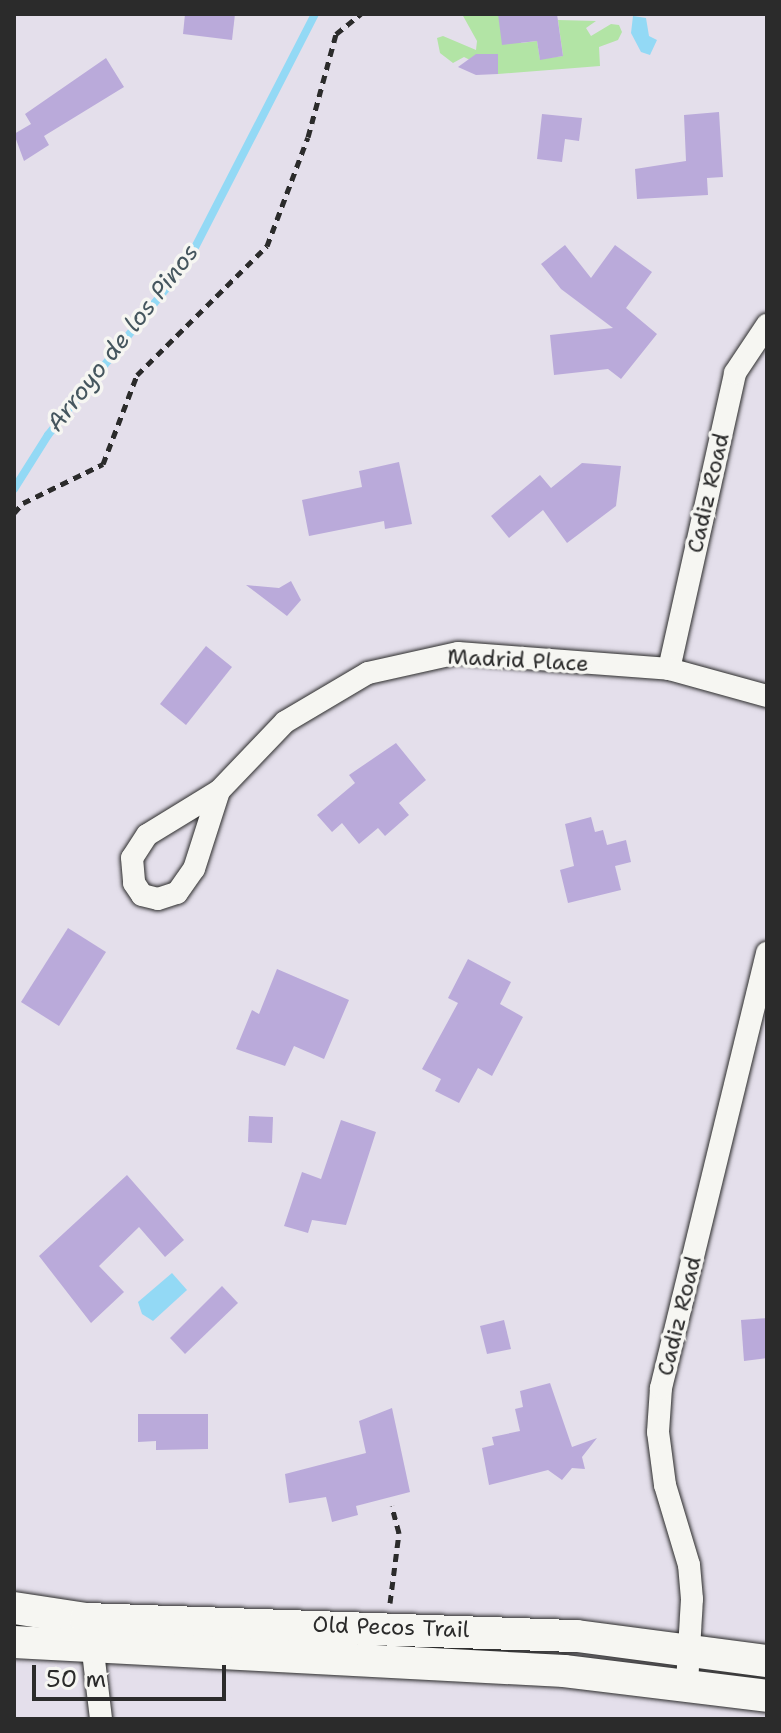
<!DOCTYPE html>
<html>
<head>
<meta charset="utf-8">
<style>
  body { margin:0 }
  #map { position:relative; width:781px; height:1733px; overflow:hidden; background:#e4dfeb; font-family:"Shantell Sans",sans-serif }
  div>[style] { position:absolute }
  .green>* { inset:0; background:#b2e4a5 }
  .water>* { inset:0; background:#93d9f5 }
  .stream>* { height:8px; margin:-4px; padding:0 4px; transform-origin:4px; border-radius:4px; background:#93d9f5 }
  .building>* { inset:0; background:#baaada }
  .path>* { height:5px; margin-top:-2.5px; transform-origin:0; background:repeating-linear-gradient(90deg,#2b2b2b 0 8px,transparent 0 14px) }
  .roads { filter:drop-shadow(0 0 2px #2b2b2b) drop-shadow(0 0 2px #2b2b2b) }
  .minor>* { height:22px; margin:-11px; padding:0 11px; transform-origin:11px; border-radius:11px; background:#f6f6f2 }
  .secondary>* { height:32px; margin:-16px; padding:0 16px; transform-origin:16px; border-radius:16px; background:#f6f6f2 }
  span { translate:-50% -50%; white-space:nowrap; text-align:center; line-height:1.15; -webkit-text-stroke:7px #f6f6f2; paint-order:stroke }
  .street-label { font-size:22px; color:#2b2b2b }
  .water-label { font-size:24px; color:#45565e; font-style:italic }
  .frame { position:absolute; inset:0; border:16px solid #2b2b2b; pointer-events:none }
  .scale { position:absolute; left:32px; top:1665px; width:194px; height:36px; box-sizing:border-box; border:4px solid #2b2b2b; border-top:0; padding-left:10px; font-size:24px; line-height:28px; white-space:nowrap; color:#2b2b2b; -webkit-text-stroke:6px #f6f6f2; paint-order:stroke }
</style>
</head>
<body>
<div id="map">
  <div class="green">
    <i style="clip-path:polygon(462px 14px,498px 14px,519px 24px,521px 43px,537px 41px,540px 59px,563px 56px,558px 20px,596px 21px,586px 28px,591px 36px,611px 24px,619px 25px,622px 32px,618px 40px,599px 47px,600px 66px,498px 74px,464px 57px,453px 63px,440px 53px,437px 38px,443px 36px,476px 50px,477px 41px)"></i>
  </div>
  <div class="water">
    <i style="clip-path:polygon(633px 16px,646px 18px,649px 36px,657px 40px,650px 55px,641px 52px,631px 33px)"></i>
    <i style="clip-path:polygon(172px 1273px,187px 1290px,153px 1321px,142px 1314px,138px 1302px)"></i>
  </div>
  <div class="stream">
    <i style="left:14px;top:489px;width:64px;rotate:-57.8deg"></i>
    <i style="left:48px;top:435px;width:221px;rotate:-51.1deg"></i>
    <i style="left:187px;top:263px;width:280px;rotate:-62.8deg"></i>
  </div>
  <div class="building">
    <i style="clip-path:polygon(185px 14px,235px 14px,232px 40px,183px 34px)"></i>
    <i style="clip-path:polygon(498px 14px,557px 14px,563px 56px,540px 60px,537px 41px,502px 45px)"></i>
    <i style="clip-path:polygon(476px 54px,498px 54px,498px 74px,476px 75px,458px 67px)"></i>
    <i style="clip-path:polygon(106px 58px,124px 87px,44px 136px,49px 145px,24px 161px,14px 134px,31px 124px,25px 114px)"></i>
    <i style="clip-path:polygon(719px 112px,723px 177px,707px 178px,708px 195px,637px 199px,635px 169px,686px 161px,684px 115px)"></i>
    <i style="clip-path:polygon(542px 114px,582px 118px,579px 141px,565px 139px,562px 162px,537px 159px)"></i>
    <i style="clip-path:polygon(565px 245px,591px 278px,615px 245px,652px 272px,626px 308px,657px 334px,621px 379px,608px 369px,554px 375px,550px 335px,613px 328px,561px 289px,541px 264px)"></i>
    <i style="clip-path:polygon(399px 462px,412px 524px,385px 529px,384px 521px,309px 536px,302px 500px,362px 487px,359px 471px)"></i>
    <i style="clip-path:polygon(582px 463px,621px 466px,616px 506px,567px 543px,543px 510px,509px 538px,491px 516px,540px 475px,551px 488px)"></i>
    <i style="clip-path:polygon(291px 581px,301px 600px,287px 616px,246px 585px,279px 588px)"></i>
    <i style="clip-path:polygon(206px 646px,232px 667px,186px 725px,160px 704px)"></i>
    <i style="clip-path:polygon(396px 743px,426px 780px,399px 803px,409px 815px,385px 836px,378px 828px,359px 844px,342px 823px,332px 832px,317px 815px,355px 783px,349px 775px)"></i>
    <i style="clip-path:polygon(591px 817px,595px 832px,603px 830px,607px 845px,626px 840px,631px 862px,615px 866px,621px 890px,568px 903px,560px 870px,574px 866px,565px 824px)"></i>
    <i style="clip-path:polygon(68px 928px,106px 952px,59px 1026px,21px 1002px)"></i>
    <i style="clip-path:polygon(468px 959px,511px 982px,500px 1004px,523px 1017px,492px 1076px,478px 1068px,459px 1103px,435px 1091px,441px 1079px,422px 1069px,458px 1003px,448px 998px)"></i>
    <i style="clip-path:polygon(277px 969px,349px 1000px,324px 1059px,294px 1046px,285px 1066px,236px 1049px,252px 1010px,259px 1014px)"></i>
    <i style="clip-path:polygon(249px 1116px,273px 1117px,272px 1143px,248px 1142px)"></i>
    <i style="clip-path:polygon(341px 1120px,376px 1132px,346px 1225px,312px 1220px,308px 1233px,284px 1226px,302px 1172px,321px 1179px)"></i>
    <i style="clip-path:polygon(127px 1175px,184px 1240px,165px 1257px,139px 1227px,99px 1266px,124px 1292px,91px 1323px,39px 1256px)"></i>
    <i style="clip-path:polygon(222px 1286px,238px 1303px,185px 1354px,170px 1338px)"></i>
    <i style="clip-path:polygon(767px 1318px,767px 1358px,744px 1361px,741px 1320px)"></i>
    <i style="clip-path:polygon(504px 1320px,511px 1349px,487px 1354px,480px 1326px)"></i>
    <i style="clip-path:polygon(550px 1383px,572px 1447px,597px 1438px,582px 1457px,585px 1469px,572px 1468px,562px 1480px,548px 1470px,489px 1485px,482px 1448px,494px 1445px,492px 1437px,520px 1431px,515px 1409px,523px 1407px,520px 1391px)"></i>
    <i style="clip-path:polygon(392px 1408px,410px 1492px,356px 1506px,358px 1515px,332px 1522px,326px 1497px,289px 1503px,285px 1474px,366px 1453px,359px 1421px)"></i>
    <i style="clip-path:polygon(138px 1414px,208px 1414px,208px 1449px,156px 1450px,156px 1441px,138px 1442px)"></i>
  </div>
  <div class="path">
    <i style="left:14px;top:513px;width:13px;rotate:-48deg"></i>
    <i style="left:23px;top:503px;width:89px;rotate:-26deg"></i>
    <i style="left:103px;top:464px;width:95px;rotate:-69.1deg"></i>
    <i style="left:137px;top:375px;width:183px;rotate:-44.8deg"></i>
    <i style="left:267px;top:246px;width:116px;rotate:-69.4deg"></i>
    <i style="left:308px;top:137px;width:107px;rotate:-74.8deg"></i>
    <i style="left:336px;top:34px;width:32px;rotate:-39deg"></i>
    <i style="left:390px;top:1603px;width:71px;rotate:-82.7deg"></i>
    <i style="left:399px;top:1533px;width:28px;rotate:-105deg"></i>
  </div>
  <div class="roads">
    <div class="minor">
      <i style="left:669px;top:669px;width:303px;rotate:-77.4deg"></i>
      <i style="left:735px;top:373px;width:58px;rotate:-56.3deg"></i>
      <i style="left:219px;top:791px;width:84px;rotate:148.6deg"></i>
      <i style="left:147px;top:835px;width:27px;rotate:123deg"></i>
      <i style="left:132px;top:858px;width:25px;rotate:85deg"></i>
      <i style="left:134px;top:883px;width:14px;rotate:56deg"></i>
      <i style="left:142px;top:895px;width:16px;rotate:14deg"></i>
      <i style="left:158px;top:899px;width:20px;rotate:-18deg"></i>
      <i style="left:177px;top:893px;width:29px;rotate:-55deg"></i>
      <i style="left:194px;top:869px;width:82px;rotate:-72.2deg"></i>
      <i style="left:219px;top:791px;width:95px;rotate:-46.3deg"></i>
      <i style="left:285px;top:722px;width:96px;rotate:-30.6deg"></i>
      <i style="left:368px;top:673px;width:92px;rotate:-12.5deg"></i>
      <i style="left:458px;top:653px;width:212px;rotate:4.3deg"></i>
      <i style="left:669px;top:669px;width:102px;rotate:15.4deg"></i>
      <i style="left:91px;top:1635px;width:85px;rotate:83.2deg"></i>
      <i style="left:687px;top:1683px;width:84px;rotate:-86.6deg"></i>
      <i style="left:692px;top:1599px;width:34px;rotate:-95deg"></i>
      <i style="left:689px;top:1565px;width:84px;rotate:-106.7deg"></i>
      <i style="left:665px;top:1485px;width:53px;rotate:-97.5deg"></i>
      <i style="left:658px;top:1432px;width:44px;rotate:-86.1deg"></i>
      <i style="left:661px;top:1388px;width:448px;rotate:-76.3deg"></i>
    </div>
    <div class="secondary">
      <i style="left:14px;top:1608px;width:73px;rotate:8.7deg"></i>
      <i style="left:86px;top:1619px;width:491px;rotate:2deg"></i>
      <i style="left:577px;top:1636px;width:192px;rotate:7.5deg"></i>
      <i style="left:14px;top:1642px;width:551px;rotate:3.02deg"></i>
      <i style="left:564px;top:1671px;width:205px;rotate:7deg"></i>
    </div>
  </div>
  <div class="street-label">
    <span style="left:708px;top:493px;rotate:-77deg">Cadiz Road</span>
    <span style="left:518px;top:660px;rotate:3deg">Madrid Place</span>
    <span style="left:679px;top:1316px;rotate:-76deg">Cadiz Road</span>
    <span style="left:391px;top:1627px;rotate:2deg">Old Pecos Trail</span>
  </div>
  <div class="water-label">
    <span style="left:123px;top:338px;rotate:-52deg">Arroyo de los Pinos</span>
  </div>
  <div class="frame"></div>
  <div class="scale">50 m</div>
</div>
</body>
</html>
